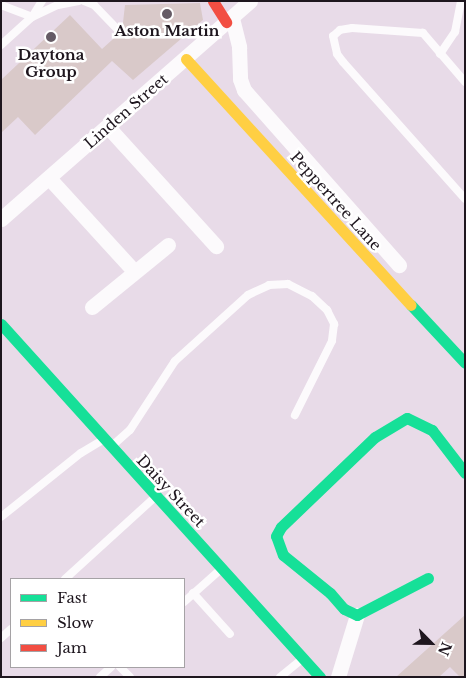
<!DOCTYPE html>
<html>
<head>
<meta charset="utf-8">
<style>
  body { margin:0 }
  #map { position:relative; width:466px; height:678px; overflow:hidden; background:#e8dbe8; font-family:"Libre Baskerville",serif }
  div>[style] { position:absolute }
  .building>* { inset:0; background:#d9c9c9 }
  .lane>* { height:8px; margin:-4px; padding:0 4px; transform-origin:4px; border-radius:4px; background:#fcfafc }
  .street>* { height:15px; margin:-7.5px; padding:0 7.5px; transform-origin:7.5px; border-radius:7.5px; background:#fcfafc }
  .fast>* { height:11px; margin:-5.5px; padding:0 5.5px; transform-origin:5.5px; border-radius:5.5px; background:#16e098 }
  .slow>* { height:11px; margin:-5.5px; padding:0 5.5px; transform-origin:5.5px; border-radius:5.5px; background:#ffcf43 }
  .jam>* { height:11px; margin:-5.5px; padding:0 5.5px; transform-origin:5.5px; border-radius:5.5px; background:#f24e42 }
  .dots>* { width:14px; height:14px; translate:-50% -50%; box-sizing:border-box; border:2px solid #fff; border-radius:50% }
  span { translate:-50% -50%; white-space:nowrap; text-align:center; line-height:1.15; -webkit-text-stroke:5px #fff; paint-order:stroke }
  .poi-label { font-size:15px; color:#1e161e; font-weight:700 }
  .street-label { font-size:15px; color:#1e161e }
  .frame { position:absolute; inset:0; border:2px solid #1e161e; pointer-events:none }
  .legend { position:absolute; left:10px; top:578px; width:175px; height:90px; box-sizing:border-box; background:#fff; border:1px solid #a5a2a5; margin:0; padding:6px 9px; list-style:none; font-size:15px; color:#1e161e }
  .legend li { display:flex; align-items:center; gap:10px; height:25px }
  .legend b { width:25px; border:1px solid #a5a2a5 }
  .north { position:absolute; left:406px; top:618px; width:50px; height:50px; -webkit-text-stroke:4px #fff; paint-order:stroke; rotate:113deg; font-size:14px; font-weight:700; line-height:20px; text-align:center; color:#1e161e }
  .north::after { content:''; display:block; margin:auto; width:18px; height:22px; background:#1e161e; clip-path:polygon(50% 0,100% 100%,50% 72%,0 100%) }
</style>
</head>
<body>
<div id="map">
  <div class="building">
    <i style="clip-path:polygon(200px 3px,203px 20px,133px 80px,112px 61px,35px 135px,18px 117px,1px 133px,1px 80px,70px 15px,102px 49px,122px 31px,125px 5px)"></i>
    <i style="clip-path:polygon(465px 615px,465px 677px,460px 677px,450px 667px,439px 677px,396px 677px)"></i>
  </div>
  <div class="lane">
    <i style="left:84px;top:1px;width:11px;rotate:22deg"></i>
    <i style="left:94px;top:5px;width:33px;rotate:46deg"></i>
    <i style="left:1px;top:5px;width:33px;rotate:21deg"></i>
    <i style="left:32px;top:17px;width:19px;rotate:-58deg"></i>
    <i style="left:1px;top:45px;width:42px;rotate:-42.1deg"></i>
    <i style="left:32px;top:17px;width:29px;rotate:-25deg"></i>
    <i style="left:58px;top:5px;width:21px;rotate:-11deg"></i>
    <i style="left:440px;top:54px;width:27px;rotate:-56deg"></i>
    <i style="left:455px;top:32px;width:32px;rotate:-79deg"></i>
    <i style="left:465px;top:82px;width:65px;rotate:-130.6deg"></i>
    <i style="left:423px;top:33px;width:71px;rotate:-176deg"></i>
    <i style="left:352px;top:28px;width:12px;rotate:171deg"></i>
    <i style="left:340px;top:30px;width:9px;rotate:139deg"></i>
    <i style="left:333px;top:36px;width:18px;rotate:77deg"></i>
    <i style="left:337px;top:54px;width:10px;rotate:53deg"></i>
    <i style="left:343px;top:62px;width:183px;rotate:48.3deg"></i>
    <i style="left:112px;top:446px;width:24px;rotate:-42deg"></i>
    <i style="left:130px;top:430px;width:82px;rotate:-56.9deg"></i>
    <i style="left:175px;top:361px;width:98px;rotate:-42.1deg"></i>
    <i style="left:248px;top:295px;width:23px;rotate:-25deg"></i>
    <i style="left:269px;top:285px;width:19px;rotate:-3deg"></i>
    <i style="left:288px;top:284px;width:27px;rotate:27deg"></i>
    <i style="left:312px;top:296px;width:21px;rotate:43deg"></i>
    <i style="left:327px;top:310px;width:16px;rotate:63deg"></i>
    <i style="left:334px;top:324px;width:17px;rotate:97deg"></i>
    <i style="left:332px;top:341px;width:83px;rotate:116.6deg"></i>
    <i style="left:1px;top:517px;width:102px;rotate:-38.7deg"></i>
    <i style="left:81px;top:453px;width:26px;rotate:-31deg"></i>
    <i style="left:65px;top:579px;width:122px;rotate:-42.3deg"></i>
    <i style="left:193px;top:593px;width:55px;rotate:47.9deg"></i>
    <i style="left:184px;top:602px;width:50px;rotate:-41.7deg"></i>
    <i style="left:1px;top:638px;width:13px;rotate:-42deg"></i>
    <i style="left:120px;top:667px;width:14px;rotate:45deg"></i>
    <i style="left:100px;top:677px;width:15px;rotate:-42deg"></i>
    <i style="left:280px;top:677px;width:28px;rotate:-39deg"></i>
  </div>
  <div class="street">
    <i style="left:232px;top:18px;width:30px;rotate:76deg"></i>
    <i style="left:239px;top:47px;width:32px;rotate:88deg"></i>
    <i style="left:240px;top:79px;width:12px;rotate:70deg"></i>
    <i style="left:244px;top:90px;width:234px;rotate:48.5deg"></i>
    <i style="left:108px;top:127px;width:161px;rotate:47.8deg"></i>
    <i style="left:49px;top:178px;width:126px;rotate:47.6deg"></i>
    <i style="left:1px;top:219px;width:331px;rotate:-41.2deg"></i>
    <i style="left:92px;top:307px;width:98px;rotate:-39.2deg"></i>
    <i style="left:338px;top:677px;width:65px;rotate:-73deg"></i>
  </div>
  <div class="fast">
    <i style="left:411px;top:305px;width:79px;rotate:47deg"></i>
    <i style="left:1px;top:324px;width:476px;rotate:47.9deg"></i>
    <i style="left:428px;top:578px;width:80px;rotate:152.5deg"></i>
    <i style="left:357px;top:615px;width:14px;rotate:-155deg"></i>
    <i style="left:344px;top:609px;width:21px;rotate:-131deg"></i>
    <i style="left:330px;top:593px;width:60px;rotate:-141deg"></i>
    <i style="left:283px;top:555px;width:20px;rotate:-110deg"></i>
    <i style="left:276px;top:536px;width:10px;rotate:-61deg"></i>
    <i style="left:281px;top:527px;width:130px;rotate:-43.8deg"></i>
    <i style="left:375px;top:437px;width:37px;rotate:-31deg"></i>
    <i style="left:407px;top:418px;width:28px;rotate:26deg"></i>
    <i style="left:432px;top:430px;width:54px;rotate:52.5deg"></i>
  </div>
  <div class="slow">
    <i style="left:186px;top:59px;width:333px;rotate:47.6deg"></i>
  </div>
  <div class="jam">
    <i style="left:213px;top:1px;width:25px;rotate:58deg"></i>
  </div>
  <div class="dots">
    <i style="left:167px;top:14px;background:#655b65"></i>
    <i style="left:51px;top:37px;background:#655b65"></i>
  </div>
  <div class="poi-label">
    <span style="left:167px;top:31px">Aston Martin</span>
    <span style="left:51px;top:63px">Daytona<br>Group</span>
  </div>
  <div class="street-label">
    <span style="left:126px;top:111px;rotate:-41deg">Linden Street</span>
    <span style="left:336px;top:201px;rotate:48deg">Peppertree Lane</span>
    <span style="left:171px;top:491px;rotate:47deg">Daisy Street</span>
  </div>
  <div class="frame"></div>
  <ul class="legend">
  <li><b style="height:6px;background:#16e098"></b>Fast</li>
  <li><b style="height:6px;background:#ffcf43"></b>Slow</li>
  <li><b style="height:6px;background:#f24e42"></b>Jam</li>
  </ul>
  <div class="north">N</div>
</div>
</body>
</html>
